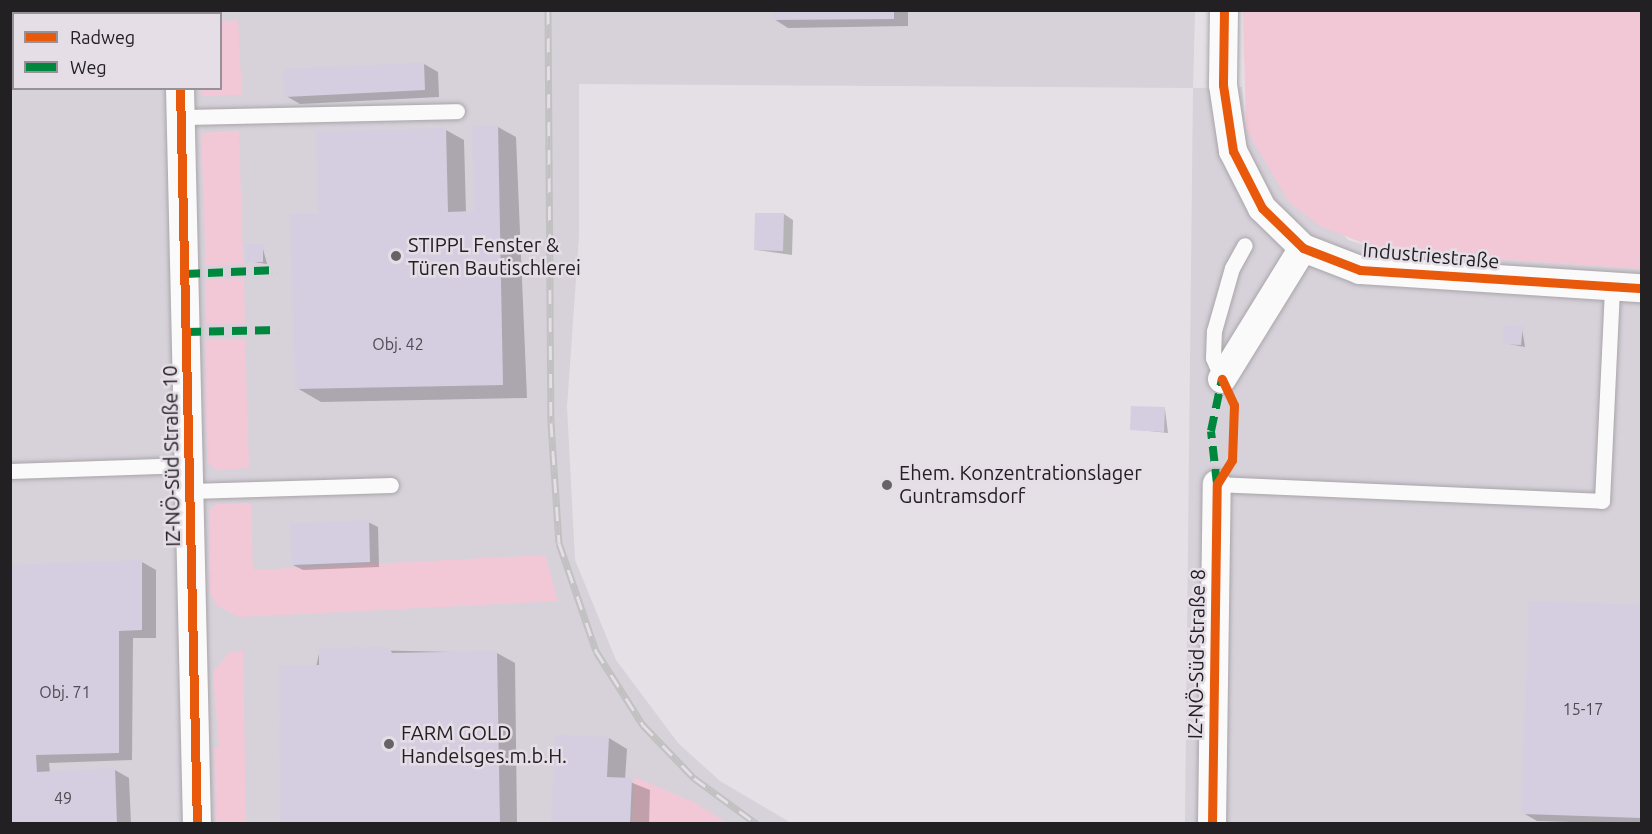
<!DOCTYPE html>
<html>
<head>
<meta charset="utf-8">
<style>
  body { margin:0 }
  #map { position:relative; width:1652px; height:834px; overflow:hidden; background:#e4e0e5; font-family:Ubuntu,sans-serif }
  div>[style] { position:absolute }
  .built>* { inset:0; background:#d7d1da }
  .green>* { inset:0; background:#f2c8d6 }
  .shadow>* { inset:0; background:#0003 }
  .building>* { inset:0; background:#d4cee0 }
  .roads { filter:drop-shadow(0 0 2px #a8a5a8) drop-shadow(0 0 2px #a8a5a8) }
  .lane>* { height:15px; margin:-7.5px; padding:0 7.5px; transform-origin:7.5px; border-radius:7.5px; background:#fbfafb }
  .street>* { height:28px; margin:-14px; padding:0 14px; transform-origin:14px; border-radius:14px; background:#fbfafb }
  .rail>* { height:7px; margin-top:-3.5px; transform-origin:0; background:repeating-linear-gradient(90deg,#e5dee7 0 14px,#c2c1c2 0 28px); box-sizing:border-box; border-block:2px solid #c2c1c2 }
  .quiet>* { height:8px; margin-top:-4px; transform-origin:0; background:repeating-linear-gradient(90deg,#00873e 0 15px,transparent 0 23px) }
  .cycleway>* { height:9px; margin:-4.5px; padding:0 4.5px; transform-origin:4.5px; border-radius:4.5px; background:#e8590c }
  .dots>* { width:16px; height:16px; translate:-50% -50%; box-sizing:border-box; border:3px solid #e5dee7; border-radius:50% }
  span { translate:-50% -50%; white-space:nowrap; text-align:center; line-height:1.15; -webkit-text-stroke:5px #e5dee7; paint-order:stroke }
  .number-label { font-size:16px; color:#4e4c52 }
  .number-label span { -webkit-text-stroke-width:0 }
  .poi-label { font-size:20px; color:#222023 }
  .left { translate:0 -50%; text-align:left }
  .street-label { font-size:20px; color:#222023 }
  .frame { position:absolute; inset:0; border:12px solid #222023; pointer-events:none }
  .legend { position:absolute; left:12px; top:12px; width:210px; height:78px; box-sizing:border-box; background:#e5dee7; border:2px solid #979299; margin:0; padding:8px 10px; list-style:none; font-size:18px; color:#222023 }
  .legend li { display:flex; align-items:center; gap:12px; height:30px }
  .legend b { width:30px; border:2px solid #979299 }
</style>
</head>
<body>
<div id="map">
  <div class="built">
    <i style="clip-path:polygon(evenodd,10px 11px,1195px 11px,1193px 88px,1242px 87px,1246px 129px,1348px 240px,1383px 251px,1641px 269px,1641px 823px,1185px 823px,1193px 88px,579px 84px,579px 236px,567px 407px,575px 560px,616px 660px,678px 743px,720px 781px,791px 823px,11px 823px,10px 11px,14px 14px,220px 14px,220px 88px,14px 88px,14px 14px)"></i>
  </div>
  <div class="green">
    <i style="clip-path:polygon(1243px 11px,1641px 11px,1641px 269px,1383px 251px,1320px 226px,1289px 202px,1246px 129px)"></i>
    <i style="clip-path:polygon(238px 20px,242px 95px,202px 96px,202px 89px,220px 88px,221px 22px)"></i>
    <i style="clip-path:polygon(239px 131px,243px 264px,206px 266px,201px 133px)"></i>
    <i style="clip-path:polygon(244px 278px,245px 324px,206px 324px,205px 279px)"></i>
    <i style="clip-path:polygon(205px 339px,245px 339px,249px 468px,215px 470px,207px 461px)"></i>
    <i style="clip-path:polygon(251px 503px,253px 570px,545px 555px,558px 601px,239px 617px,216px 605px,210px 592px,209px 511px,216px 504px)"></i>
    <i style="clip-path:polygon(243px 650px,246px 823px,216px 823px,214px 748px,219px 748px,213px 672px,229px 653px)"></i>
    <i style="clip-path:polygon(634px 777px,696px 803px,727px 823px,632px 823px)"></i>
  </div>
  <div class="shadow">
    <i style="clip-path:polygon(773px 10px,908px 10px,908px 26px,788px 28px,774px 19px)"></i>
    <i style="clip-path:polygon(424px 64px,438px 72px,439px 97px,300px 104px,286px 96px)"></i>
    <i style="clip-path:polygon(498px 127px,516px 137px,527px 398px,321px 402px,297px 388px,320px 214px,446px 130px,464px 140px,466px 213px,475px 212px)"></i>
    <i style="clip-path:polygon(784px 214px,793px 220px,792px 255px,756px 250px)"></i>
    <i style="clip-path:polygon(262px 245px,267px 264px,248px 261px)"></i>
    <i style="clip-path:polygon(1522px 328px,1525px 347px,1504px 343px)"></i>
    <i style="clip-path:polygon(1165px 409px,1168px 433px,1131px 429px)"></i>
    <i style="clip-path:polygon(368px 522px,378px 527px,379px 567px,303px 570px,293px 565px)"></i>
    <i style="clip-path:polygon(142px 562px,156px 570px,156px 638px,133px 638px,132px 760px,49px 763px,50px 773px,115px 770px,129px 778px,131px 824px,10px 824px,10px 566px)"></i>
    <i style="clip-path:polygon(1642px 607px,1642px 824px,1537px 821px,1523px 813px)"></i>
    <i style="clip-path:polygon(320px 649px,497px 653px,515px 663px,517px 824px,282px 824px)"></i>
    <i style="clip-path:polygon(609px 738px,627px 749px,625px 780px,650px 790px,649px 824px,553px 824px)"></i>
  </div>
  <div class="building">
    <i style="clip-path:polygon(772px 10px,894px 10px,894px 19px,772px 20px)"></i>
    <i style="clip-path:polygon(424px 63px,425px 90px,285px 97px,283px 69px)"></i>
    <i style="clip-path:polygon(498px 125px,503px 385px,295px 389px,290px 214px,318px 213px,316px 131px,446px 128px,448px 212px,474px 211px,472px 126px)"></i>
    <i style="clip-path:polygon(755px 213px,784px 213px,783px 251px,754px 250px)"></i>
    <i style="clip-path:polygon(246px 244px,263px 244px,263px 262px,246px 262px)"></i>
    <i style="clip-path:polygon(1503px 325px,1523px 326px,1521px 345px,1502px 344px)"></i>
    <i style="clip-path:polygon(1131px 406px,1165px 407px,1164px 432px,1130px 430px)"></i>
    <i style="clip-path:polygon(369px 520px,370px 562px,292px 565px,290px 524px)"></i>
    <i style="clip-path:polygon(142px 560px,142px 630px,119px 631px,119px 753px,36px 755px,37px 772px,115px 768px,117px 824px,10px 824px,10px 565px)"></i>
    <i style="clip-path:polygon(1529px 601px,1642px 605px,1642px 818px,1521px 814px)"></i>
    <i style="clip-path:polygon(389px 647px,392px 653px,497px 651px,500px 824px,280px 824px,279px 665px,319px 665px,319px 648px)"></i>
    <i style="clip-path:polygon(555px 735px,609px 737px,607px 777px,632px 778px,630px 824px,551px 824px)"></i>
  </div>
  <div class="roads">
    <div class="lane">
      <i style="left:181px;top:117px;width:276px;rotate:-1.2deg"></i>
      <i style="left:1222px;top:379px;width:23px;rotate:-113deg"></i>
      <i style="left:1213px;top:358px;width:27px;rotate:-88deg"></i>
      <i style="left:1214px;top:331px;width:66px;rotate:-74.1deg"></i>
      <i style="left:1232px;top:268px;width:26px;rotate:-61deg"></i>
      <i style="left:10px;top:471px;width:179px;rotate:-1.9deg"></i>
      <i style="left:1217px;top:484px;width:385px;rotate:2.5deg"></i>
      <i style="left:1602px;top:501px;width:214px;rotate:-87.3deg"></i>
      <i style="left:190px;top:491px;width:201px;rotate:-1.7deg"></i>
    </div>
    <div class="street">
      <i style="left:178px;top:10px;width:4px;rotate:90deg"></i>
      <i style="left:1224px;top:10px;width:75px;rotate:90.8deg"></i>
      <i style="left:1223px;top:85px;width:67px;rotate:81.4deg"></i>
      <i style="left:1233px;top:151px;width:64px;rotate:63deg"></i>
      <i style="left:1262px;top:208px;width:57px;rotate:44.3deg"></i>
      <i style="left:1303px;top:248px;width:61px;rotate:21.1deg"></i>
      <i style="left:1360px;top:270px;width:283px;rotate:3.7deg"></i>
      <i style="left:180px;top:88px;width:736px;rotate:88.68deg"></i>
      <i style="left:1222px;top:379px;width:154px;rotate:-58.3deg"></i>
      <i style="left:1212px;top:824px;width:340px;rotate:-89.2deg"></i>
    </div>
  </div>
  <div class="rail">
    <i style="left:548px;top:10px;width:413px;rotate:89.6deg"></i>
    <i style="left:551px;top:423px;width:120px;rotate:86.2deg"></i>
    <i style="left:559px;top:543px;width:114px;rotate:71.1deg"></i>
    <i style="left:596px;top:651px;width:88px;rotate:57.6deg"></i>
    <i style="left:643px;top:725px;width:74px;rotate:46.1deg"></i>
    <i style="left:694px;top:778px;width:78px;rotate:36.1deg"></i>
  </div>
  <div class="quiet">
    <i style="left:185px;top:274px;width:92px;rotate:-2.5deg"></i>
    <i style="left:186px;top:332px;width:92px;rotate:-1.2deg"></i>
    <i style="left:1217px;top:484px;width:53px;rotate:-96.5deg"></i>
    <i style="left:1211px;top:431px;width:53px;rotate:-78.1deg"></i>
  </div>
  <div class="cycleway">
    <i style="left:1224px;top:10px;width:75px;rotate:90.8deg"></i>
    <i style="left:1223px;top:85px;width:67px;rotate:81.4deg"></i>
    <i style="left:1233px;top:151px;width:64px;rotate:63deg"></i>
    <i style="left:1262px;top:208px;width:57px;rotate:44.3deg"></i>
    <i style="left:1303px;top:248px;width:61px;rotate:21.1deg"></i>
    <i style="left:1360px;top:270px;width:283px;rotate:3.7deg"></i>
    <i style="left:180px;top:88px;width:736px;rotate:88.68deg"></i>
    <i style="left:1212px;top:824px;width:340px;rotate:-89.2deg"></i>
    <i style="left:1217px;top:484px;width:28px;rotate:-58deg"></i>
    <i style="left:1232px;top:460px;width:55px;rotate:-87.9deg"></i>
    <i style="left:1234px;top:405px;width:29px;rotate:-115deg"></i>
  </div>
  <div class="dots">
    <i style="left:396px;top:256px;background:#666367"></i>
    <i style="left:887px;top:485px;background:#666367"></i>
    <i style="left:389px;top:744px;background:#666367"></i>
  </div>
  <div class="number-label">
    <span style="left:398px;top:344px">Obj. 42</span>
    <span style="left:65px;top:692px">Obj. 71</span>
    <span style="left:1583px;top:709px">15-17</span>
    <span style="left:63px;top:798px">49</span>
  </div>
  <div class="poi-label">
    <span class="left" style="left:408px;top:256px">STIPPL Fenster &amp;<br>Türen Bautischlerei</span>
    <span class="left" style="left:899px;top:484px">Ehem. Konzentrationslager<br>Guntramsdorf</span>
    <span class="left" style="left:401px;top:744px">FARM GOLD<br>Handelsges.m.b.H.</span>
  </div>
  <div class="street-label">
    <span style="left:1431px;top:255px;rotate:5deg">Industriestraße</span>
    <span style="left:171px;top:456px;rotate:-91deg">IZ-NÖ-Süd Straße 10</span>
    <span style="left:1196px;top:654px;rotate:-89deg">IZ-NÖ-Süd Straße 8</span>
  </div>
  <div class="frame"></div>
  <ul class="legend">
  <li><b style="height:8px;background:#e8590c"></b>Radweg</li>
  <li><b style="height:8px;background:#00873e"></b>Weg</li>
  </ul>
</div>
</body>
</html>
